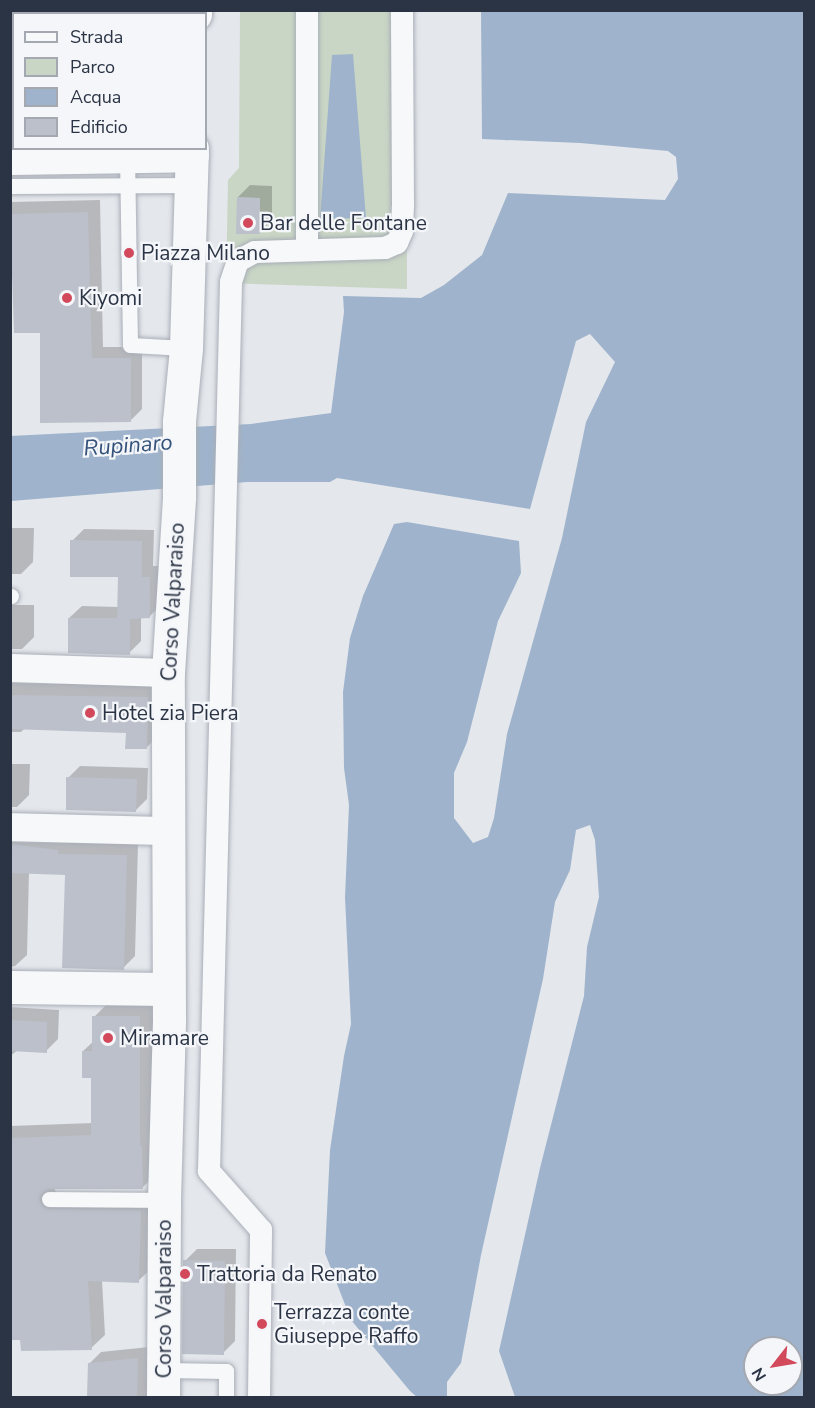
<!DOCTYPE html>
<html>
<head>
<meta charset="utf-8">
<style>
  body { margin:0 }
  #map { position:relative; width:815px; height:1408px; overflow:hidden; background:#e4e7ec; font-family:"Nunito Sans",sans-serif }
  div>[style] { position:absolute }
  .green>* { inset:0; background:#c9d6c5 }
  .water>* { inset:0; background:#9fb4cc }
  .shadow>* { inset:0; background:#0003 }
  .building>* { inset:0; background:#bbc0ca }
  .roads { filter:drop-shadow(0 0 2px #a9aeb7) drop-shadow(0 0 2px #a9aeb7) }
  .service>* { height:15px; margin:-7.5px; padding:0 7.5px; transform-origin:7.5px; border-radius:7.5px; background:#f7f8fa }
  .pedestrian>* { height:22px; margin:-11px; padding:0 11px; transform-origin:11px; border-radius:11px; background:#f7f8fa }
  .minor>* { height:28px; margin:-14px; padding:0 14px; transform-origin:14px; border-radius:14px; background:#f7f8fa }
  .tertiary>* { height:33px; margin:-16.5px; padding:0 16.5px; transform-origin:16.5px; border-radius:16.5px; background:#f7f8fa }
  .dots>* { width:16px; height:16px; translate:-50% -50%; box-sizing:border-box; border:3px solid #f4f6f9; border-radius:50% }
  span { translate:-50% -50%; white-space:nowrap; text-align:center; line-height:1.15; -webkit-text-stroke:4.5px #f4f6f9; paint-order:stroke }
  .poi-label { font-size:21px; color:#2b3445 }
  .left { translate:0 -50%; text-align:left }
  .street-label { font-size:21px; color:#2b3445 }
  .water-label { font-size:22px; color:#34527a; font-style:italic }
  .frame { position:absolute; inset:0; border:12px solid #2b3445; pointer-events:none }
  .legend { position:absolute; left:12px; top:12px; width:195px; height:138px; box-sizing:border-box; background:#f4f6f9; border:2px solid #a4a8b1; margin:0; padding:8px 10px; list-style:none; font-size:18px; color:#2b3445 }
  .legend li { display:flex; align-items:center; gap:12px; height:30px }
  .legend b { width:30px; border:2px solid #a4a8b1 }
  .north { position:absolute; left:743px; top:1336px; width:60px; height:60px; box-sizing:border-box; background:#f4f6f9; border:2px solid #a4a8b1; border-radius:50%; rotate:239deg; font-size:16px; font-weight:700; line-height:24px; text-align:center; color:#2b3445 }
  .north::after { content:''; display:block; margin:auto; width:21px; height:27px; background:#d1495b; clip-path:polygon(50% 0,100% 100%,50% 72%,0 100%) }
</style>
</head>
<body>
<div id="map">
  <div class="green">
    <i style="clip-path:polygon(240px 11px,406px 11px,407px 289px,226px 283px,228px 180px,239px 168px)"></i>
  </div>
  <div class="water">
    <i style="clip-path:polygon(evenodd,481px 11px,804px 11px,804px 1397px,515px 1397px,499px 1351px,540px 1168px,584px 996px,587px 947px,599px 897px,595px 840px,590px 825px,576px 830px,570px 870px,555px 902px,543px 979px,481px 1255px,461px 1363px,447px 1382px,447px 1397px,417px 1397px,410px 1391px,351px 1320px,325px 1253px,330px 1150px,344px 1056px,351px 1024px,345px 897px,349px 805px,344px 768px,343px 692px,350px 638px,363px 596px,394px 524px,407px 522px,519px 541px,521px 573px,498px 621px,467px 742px,454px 773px,454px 818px,473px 843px,488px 837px,494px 818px,507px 734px,562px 538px,586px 422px,615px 362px,590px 334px,576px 341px,530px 509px,337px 478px,330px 482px,247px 482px,11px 501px,10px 436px,251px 424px,331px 413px,344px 312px,343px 296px,421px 298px,444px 285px,482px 255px,508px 193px,665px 200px,678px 179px,676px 157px,668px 151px,580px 143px,482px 139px,481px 11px,755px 1348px,791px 1348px,791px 1384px,755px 1384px,755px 1348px)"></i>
    <i style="clip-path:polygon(353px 54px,366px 218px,320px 219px,332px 55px)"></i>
  </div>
  <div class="shadow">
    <i style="clip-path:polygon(10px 10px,91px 10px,91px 14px,14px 15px,10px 15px)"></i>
    <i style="clip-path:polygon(250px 185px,272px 186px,272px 220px,260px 232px,238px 197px)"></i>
    <i style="clip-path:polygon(100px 200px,103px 347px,142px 347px,142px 409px,130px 421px,42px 331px,14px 274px,10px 274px,10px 202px)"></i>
    <i style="clip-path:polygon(10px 528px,34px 528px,33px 562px,21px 574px,10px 574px)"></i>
    <i style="clip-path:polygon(84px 529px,154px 530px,153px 566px,162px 566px,161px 605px,149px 617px,141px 617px,141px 641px,129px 653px,69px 618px,82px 606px,119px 607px,119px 576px,72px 541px)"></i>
    <i style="clip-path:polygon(10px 605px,34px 605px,34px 637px,22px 649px,10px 649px)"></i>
    <i style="clip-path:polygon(10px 683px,159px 685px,158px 736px,146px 748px,128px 731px,25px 728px,21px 732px,10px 732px)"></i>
    <i style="clip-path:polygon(10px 764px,30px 764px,29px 795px,17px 807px,10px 807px)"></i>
    <i style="clip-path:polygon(80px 766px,148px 768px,147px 799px,135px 811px,68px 778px)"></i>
    <i style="clip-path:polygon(10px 842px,138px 844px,135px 956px,123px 968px,67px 873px,29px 872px,27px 955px,15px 966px,10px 967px)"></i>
    <i style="clip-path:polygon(108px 1003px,153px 1003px,156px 1174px,142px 1188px,54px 1188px,57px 1194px,154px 1196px,152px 1268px,138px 1281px,102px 1280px,105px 1335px,91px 1348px,10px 1339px,10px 1126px,93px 1123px,93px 1076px,83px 1051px,94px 1041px,94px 1017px)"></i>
    <i style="clip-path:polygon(10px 1007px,59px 1010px,58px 1039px,46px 1051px,18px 1050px,10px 1056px)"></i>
    <i style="clip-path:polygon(197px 1249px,236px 1249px,235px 1341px,223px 1353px,185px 1261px)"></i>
    <i style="clip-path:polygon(149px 1347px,148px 1398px,89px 1398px,89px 1364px,101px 1352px)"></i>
  </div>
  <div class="building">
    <i style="clip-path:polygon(237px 197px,260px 198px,260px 234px,236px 234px)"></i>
    <i style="clip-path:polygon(88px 212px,92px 358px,131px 358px,131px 422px,40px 423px,40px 333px,14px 333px,10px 214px)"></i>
    <i style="clip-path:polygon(70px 540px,142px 541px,142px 577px,150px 577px,150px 618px,130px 619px,130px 655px,68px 653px,68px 618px,117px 618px,118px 577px,70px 577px)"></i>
    <i style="clip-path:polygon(10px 695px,148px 697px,147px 749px,125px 749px,126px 733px,10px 729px)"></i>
    <i style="clip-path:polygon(66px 777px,137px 779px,136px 812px,66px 810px)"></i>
    <i style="clip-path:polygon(10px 844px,58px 850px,58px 854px,127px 855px,124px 970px,62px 968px,65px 875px,10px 873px)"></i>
    <i style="clip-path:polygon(92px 1016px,140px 1016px,140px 1146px,142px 1146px,143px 1189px,49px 1189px,41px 1194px,39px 1200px,44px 1207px,49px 1209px,141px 1210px,139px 1283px,88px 1281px,92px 1350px,21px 1351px,20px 1340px,10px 1340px,10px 1138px,91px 1135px,91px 1078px,82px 1078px,82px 1051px,92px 1051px)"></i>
    <i style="clip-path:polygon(14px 1020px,47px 1022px,47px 1053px,10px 1051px,10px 1021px)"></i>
    <i style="clip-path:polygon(183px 1260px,225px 1261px,224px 1355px,182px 1354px)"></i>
    <i style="clip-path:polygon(138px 1358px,137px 1398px,87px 1398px,88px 1363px)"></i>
  </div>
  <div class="roads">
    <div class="service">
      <i style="left:125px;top:10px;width:4px;rotate:90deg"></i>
      <i style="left:10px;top:128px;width:4px"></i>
      <i style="left:127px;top:154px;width:191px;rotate:89.1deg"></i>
      <i style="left:130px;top:345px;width:56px;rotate:3.1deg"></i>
      <i style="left:10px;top:186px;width:181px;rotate:-0.3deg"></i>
      <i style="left:10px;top:596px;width:1px"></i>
      <i style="left:49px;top:1199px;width:115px;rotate:0.5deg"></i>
      <i style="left:164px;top:1370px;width:62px;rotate:0.9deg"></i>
      <i style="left:226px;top:1371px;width:27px;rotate:90deg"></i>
    </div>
    <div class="pedestrian">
      <i style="left:307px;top:250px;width:240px;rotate:-90deg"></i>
      <i style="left:259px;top:1398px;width:168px;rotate:-89.3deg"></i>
      <i style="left:261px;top:1230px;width:79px;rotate:-131.4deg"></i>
      <i style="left:209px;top:1171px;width:889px;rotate:-88.58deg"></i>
      <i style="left:231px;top:282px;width:22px;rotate:-72deg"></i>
      <i style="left:238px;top:261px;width:19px;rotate:-28deg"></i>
      <i style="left:255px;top:252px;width:130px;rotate:-1.8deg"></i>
      <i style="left:385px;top:248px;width:13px;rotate:-23deg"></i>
      <i style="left:397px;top:243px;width:13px;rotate:-67deg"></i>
      <i style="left:402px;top:231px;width:25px;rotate:-88deg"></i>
      <i style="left:403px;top:206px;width:196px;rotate:-90.3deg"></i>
    </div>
    <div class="minor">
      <i style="left:10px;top:668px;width:158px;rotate:1.8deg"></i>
      <i style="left:10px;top:827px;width:158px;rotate:1.5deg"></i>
    </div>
    <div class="tertiary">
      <i style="left:195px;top:14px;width:4px;rotate:-90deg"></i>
      <i style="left:10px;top:158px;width:182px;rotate:-0.9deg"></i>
      <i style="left:10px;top:987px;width:158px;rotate:0.7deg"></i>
      <i style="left:163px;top:1398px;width:198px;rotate:-89.7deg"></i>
      <i style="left:164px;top:1200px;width:181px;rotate:-88.4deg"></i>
      <i style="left:169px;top:1019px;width:346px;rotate:-90.2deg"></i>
      <i style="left:168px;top:673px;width:176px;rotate:-86.4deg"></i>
      <i style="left:179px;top:497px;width:76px;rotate:-90deg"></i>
      <i style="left:179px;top:421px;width:73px;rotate:-84.5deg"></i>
      <i style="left:186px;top:348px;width:200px;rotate:-88.3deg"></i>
    </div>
  </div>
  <div class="dots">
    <i style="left:248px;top:223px;background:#d1495b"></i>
    <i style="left:129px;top:253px;background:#d1495b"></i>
    <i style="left:67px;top:298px;background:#d1495b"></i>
    <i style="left:90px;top:713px;background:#d1495b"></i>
    <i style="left:108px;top:1038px;background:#d1495b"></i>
    <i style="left:185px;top:1274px;background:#d1495b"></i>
    <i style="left:262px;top:1324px;background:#d1495b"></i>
  </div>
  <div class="poi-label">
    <span class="left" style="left:260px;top:223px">Bar delle Fontane</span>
    <span class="left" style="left:141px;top:253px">Piazza Milano</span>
    <span class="left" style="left:79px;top:298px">Kiyomi</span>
    <span class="left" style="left:102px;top:713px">Hotel zia Piera</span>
    <span class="left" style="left:120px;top:1038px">Miramare</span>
    <span class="left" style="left:197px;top:1274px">Trattoria da Renato</span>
    <span class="left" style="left:274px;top:1324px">Terrazza conte<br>Giuseppe Raffo</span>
  </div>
  <div class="street-label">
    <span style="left:173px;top:602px;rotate:-87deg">Corso Valparaiso</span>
    <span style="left:164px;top:1299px;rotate:-90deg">Corso Valparaiso</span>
  </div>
  <div class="water-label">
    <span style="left:128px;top:446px;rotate:-4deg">Rupinaro</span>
  </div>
  <div class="frame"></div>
  <ul class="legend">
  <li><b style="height:8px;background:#f7f8fa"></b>Strada</li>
  <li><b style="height:16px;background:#c9d6c5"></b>Parco</li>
  <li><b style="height:16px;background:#9fb4cc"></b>Acqua</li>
  <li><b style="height:16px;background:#bbc0ca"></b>Edificio</li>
  </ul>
  <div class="north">N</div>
</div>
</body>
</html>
